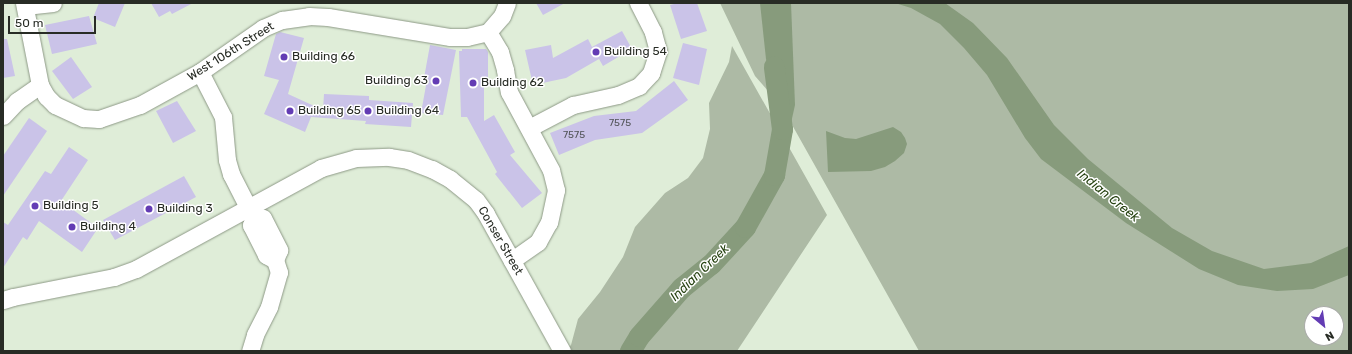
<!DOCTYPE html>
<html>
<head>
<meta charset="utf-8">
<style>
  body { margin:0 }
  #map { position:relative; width:1352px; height:354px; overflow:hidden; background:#dfedd8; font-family:Rubik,sans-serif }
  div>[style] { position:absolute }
  .green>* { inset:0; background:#adbaa5 }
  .water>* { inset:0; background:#879b7c }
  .river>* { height:21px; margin:-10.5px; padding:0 10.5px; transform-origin:10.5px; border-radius:10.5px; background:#879b7c }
  .building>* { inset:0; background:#cac3e8 }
  .roads { filter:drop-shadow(0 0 1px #8d9986) drop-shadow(0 0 1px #8d9986) }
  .minor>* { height:17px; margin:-8.5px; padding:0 8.5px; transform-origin:8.5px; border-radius:8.5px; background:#fff }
  .dots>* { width:11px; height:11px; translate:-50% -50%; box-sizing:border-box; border:2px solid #fff; border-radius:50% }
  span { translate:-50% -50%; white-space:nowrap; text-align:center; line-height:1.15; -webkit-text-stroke:3px #fff; paint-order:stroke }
  .number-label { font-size:10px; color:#505256 }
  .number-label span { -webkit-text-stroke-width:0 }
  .street-label { font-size:12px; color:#282c25 }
  .poi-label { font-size:12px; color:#282c25 }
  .left { translate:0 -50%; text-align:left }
  .right { translate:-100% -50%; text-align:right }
  .water-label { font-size:13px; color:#274312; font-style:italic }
  .frame { position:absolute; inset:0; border:4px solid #282c25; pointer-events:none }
  .north { position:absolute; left:1304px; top:306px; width:40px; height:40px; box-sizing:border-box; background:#fff; border:1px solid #a9aba8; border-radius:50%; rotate:151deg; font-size:11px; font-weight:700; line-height:16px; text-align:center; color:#282c25 }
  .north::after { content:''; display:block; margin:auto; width:14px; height:18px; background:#633cb4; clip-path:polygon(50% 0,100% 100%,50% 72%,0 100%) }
  .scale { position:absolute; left:8px; top:16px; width:88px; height:18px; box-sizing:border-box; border:2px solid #282c25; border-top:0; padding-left:5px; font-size:12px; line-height:14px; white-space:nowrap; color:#282c25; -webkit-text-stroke:3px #fff; paint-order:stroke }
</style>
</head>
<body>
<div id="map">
  <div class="green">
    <i style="clip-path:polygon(evenodd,720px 3px,1349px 3px,1349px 351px,919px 351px,782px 107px,755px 76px,720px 3px,1312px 314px,1336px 314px,1336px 338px,1312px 338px,1312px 314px)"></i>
    <i style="clip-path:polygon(732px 46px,827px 215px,737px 351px,566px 351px,571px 345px,578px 319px,600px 292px,623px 257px,635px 227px,665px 193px,688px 178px,703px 158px,710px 129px,709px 103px,729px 62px)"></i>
  </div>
  <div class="water">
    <i style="clip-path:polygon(760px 3px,791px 3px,795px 105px,791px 123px,782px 107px,766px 59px)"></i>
    <i style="clip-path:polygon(895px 3px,945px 3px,973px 23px,1007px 58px,1054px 125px,1088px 159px,1172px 228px,1212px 251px,1264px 269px,1311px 263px,1349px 246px,1349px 275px,1313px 289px,1277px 291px,1238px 285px,1199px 269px,1126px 223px,1041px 159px,1025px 138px,987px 75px,964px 48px,940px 24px,911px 8px)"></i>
    <i style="clip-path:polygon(893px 127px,901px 132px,905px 138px,907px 144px,904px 153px,895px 161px,885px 167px,871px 171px,828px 172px,826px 131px,845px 138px,856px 139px)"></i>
  </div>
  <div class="river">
    <i style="left:630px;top:351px;width:17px;rotate:-59deg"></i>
    <i style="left:639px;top:336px;width:64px;rotate:-48.8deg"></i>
    <i style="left:681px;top:288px;width:38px;rotate:-39deg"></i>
    <i style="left:711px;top:264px;width:50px;rotate:-47.4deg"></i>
    <i style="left:745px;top:227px;width:60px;rotate:-60.9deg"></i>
    <i style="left:774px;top:175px;width:47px;rotate:-80.1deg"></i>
    <i style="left:782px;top:129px;width:63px;rotate:-97.4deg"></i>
  </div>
  <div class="building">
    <i style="clip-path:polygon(99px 3px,125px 3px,115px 27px,93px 18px)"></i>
    <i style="clip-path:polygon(151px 3px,193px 3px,172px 14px,170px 11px,159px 17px)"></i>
    <i style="clip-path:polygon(536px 3px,565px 3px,543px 15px)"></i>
    <i style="clip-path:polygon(678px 3px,697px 3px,707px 31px,681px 39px,670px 5px)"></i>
    <i style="clip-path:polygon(89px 16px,97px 44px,52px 54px,45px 25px)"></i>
    <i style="clip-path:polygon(622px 31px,632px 49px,603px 66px,599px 59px,566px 78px,533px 85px,525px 50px,551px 45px,553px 58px,588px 39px,592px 47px)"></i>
    <i style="clip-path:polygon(280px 32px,304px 38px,288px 94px,323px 110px,324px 94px,369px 96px,369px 100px,413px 103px,411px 127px,365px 124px,366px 121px,311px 117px,305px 132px,264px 114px,279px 80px,264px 76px,276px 34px)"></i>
    <i style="clip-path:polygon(3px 39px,7px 39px,15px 76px,3px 78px)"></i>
    <i style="clip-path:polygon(683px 43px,707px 49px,699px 85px,673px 78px)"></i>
    <i style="clip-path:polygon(430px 45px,456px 50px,443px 115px,421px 113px,427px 80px,424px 78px)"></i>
    <i style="clip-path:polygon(462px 49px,486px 49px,488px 52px,488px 83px,484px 83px,484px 121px,494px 115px,515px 152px,510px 155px,542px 193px,522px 208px,495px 174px,497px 172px,467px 117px,461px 117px,459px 51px,462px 51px)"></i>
    <i style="clip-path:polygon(71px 57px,92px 87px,73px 99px,52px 71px)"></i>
    <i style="clip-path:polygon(674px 81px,688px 100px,642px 133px,595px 140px,559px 155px,550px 133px,594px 116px,636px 111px)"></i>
    <i style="clip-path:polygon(177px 101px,196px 131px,173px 143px,156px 111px)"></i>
    <i style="clip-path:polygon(29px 118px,47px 131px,3px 196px,3px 156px)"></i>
    <i style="clip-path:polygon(69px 147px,88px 160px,61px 201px,98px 228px,82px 252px,39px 221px,27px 240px,23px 237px,3px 268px,3px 222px,8px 225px,45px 171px,51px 174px)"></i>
    <i style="clip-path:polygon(184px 176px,196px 197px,115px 240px,103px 220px)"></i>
  </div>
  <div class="roads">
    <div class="minor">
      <i style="left:24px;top:3px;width:84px;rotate:79deg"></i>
      <i style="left:40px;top:85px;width:13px;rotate:61deg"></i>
      <i style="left:46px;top:96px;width:13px;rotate:45deg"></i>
      <i style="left:55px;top:105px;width:31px;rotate:25deg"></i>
      <i style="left:83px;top:118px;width:16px;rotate:4deg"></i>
      <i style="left:99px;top:119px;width:43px;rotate:-18.9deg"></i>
      <i style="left:140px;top:105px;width:68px;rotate:-28.8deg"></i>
      <i style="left:200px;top:72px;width:77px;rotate:-34.9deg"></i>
      <i style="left:263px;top:28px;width:21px;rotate:-23deg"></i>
      <i style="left:282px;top:20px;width:27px;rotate:-8deg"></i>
      <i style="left:309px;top:16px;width:19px;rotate:3deg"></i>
      <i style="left:328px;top:17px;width:124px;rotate:9.3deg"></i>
      <i style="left:450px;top:37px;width:17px"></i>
      <i style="left:467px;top:37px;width:22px;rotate:-13deg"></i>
      <i style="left:488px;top:32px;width:21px;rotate:-49deg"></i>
      <i style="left:502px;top:16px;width:14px;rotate:-69deg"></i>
      <i style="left:25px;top:6px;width:28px;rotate:-6deg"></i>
      <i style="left:488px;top:32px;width:23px;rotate:59deg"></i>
      <i style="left:500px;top:52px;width:19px;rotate:74deg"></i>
      <i style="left:505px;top:70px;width:22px;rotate:80deg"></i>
      <i style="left:509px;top:92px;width:89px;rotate:61.7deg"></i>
      <i style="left:551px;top:170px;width:21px;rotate:76deg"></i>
      <i style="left:556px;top:190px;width:33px;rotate:102deg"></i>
      <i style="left:549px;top:222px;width:23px;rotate:119deg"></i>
      <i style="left:538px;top:242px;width:32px;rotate:145deg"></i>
      <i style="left:200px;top:72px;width:51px;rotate:62.9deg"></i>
      <i style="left:223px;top:117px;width:43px;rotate:84.7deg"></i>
      <i style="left:227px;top:160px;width:15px;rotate:74deg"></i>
      <i style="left:231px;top:174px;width:37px;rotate:63deg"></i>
      <i style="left:248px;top:207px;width:11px;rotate:52deg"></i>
      <i style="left:255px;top:216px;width:8px;rotate:14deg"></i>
      <i style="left:263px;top:218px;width:36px;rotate:63deg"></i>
      <i style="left:279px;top:250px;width:11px;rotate:112deg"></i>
      <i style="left:275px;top:260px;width:13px;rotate:72deg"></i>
      <i style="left:279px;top:272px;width:36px;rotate:106deg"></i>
      <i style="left:269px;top:307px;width:31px;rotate:117deg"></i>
      <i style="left:255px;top:335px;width:17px;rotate:107deg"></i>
      <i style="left:3px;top:116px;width:21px;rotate:-47deg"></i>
      <i style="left:17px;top:101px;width:28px;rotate:-35deg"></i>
      <i style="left:529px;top:128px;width:50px;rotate:-27.6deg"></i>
      <i style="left:573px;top:105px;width:46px;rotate:-12.5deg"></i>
      <i style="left:618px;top:95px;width:23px;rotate:-23deg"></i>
      <i style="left:639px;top:86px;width:18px;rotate:-47deg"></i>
      <i style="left:651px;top:73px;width:23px;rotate:-72deg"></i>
      <i style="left:658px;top:51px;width:20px;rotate:-105deg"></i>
      <i style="left:653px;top:32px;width:33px;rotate:-117deg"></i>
      <i style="left:255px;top:216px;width:10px;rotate:114deg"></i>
      <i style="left:251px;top:225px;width:34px;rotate:63deg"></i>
      <i style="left:266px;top:255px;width:10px;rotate:29deg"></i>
      <i style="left:3px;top:300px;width:10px;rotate:-17deg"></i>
      <i style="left:13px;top:297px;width:103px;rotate:-11.2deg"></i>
      <i style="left:114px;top:277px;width:23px;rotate:-20deg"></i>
      <i style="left:136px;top:269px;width:211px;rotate:-28.6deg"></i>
      <i style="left:321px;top:168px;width:36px;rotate:-16deg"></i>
      <i style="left:356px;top:158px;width:33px;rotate:-2deg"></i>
      <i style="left:389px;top:157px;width:19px;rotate:9deg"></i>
      <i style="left:408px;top:160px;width:26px;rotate:21deg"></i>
      <i style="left:432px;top:169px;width:21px;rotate:29deg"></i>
      <i style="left:450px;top:179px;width:33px;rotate:39deg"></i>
      <i style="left:476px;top:200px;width:17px;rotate:54deg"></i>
      <i style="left:486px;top:214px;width:157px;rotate:61deg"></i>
    </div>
  </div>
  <div class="dots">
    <i style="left:596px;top:52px;background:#633cb4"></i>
    <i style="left:284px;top:57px;background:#633cb4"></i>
    <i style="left:436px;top:81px;background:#633cb4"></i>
    <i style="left:473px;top:83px;background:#633cb4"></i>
    <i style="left:290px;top:111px;background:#633cb4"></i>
    <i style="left:368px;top:111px;background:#633cb4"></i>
    <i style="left:35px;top:206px;background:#633cb4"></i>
    <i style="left:149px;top:209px;background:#633cb4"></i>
    <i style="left:72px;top:227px;background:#633cb4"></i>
  </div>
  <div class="number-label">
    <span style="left:620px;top:124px">7575</span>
    <span style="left:574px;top:136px">7575</span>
  </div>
  <div class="street-label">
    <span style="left:231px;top:52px;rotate:-32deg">West 106th Street</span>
    <span style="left:500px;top:241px;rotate:60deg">Conser Street</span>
  </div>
  <div class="poi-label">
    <span class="left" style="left:604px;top:52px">Building 54</span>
    <span class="left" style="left:292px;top:57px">Building 66</span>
    <span class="right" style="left:428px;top:81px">Building 63</span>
    <span class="left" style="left:481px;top:83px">Building 62</span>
    <span class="left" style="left:298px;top:111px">Building 65</span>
    <span class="left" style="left:376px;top:111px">Building 64</span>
    <span class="left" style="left:43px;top:206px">Building 5</span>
    <span class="left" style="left:157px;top:209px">Building 3</span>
    <span class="left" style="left:80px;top:227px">Building 4</span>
  </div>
  <div class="water-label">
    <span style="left:1108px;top:196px;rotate:39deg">Indian Creek</span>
    <span style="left:700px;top:273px;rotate:-44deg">Indian Creek</span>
  </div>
  <div class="frame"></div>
  <div class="north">N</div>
  <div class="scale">50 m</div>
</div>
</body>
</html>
